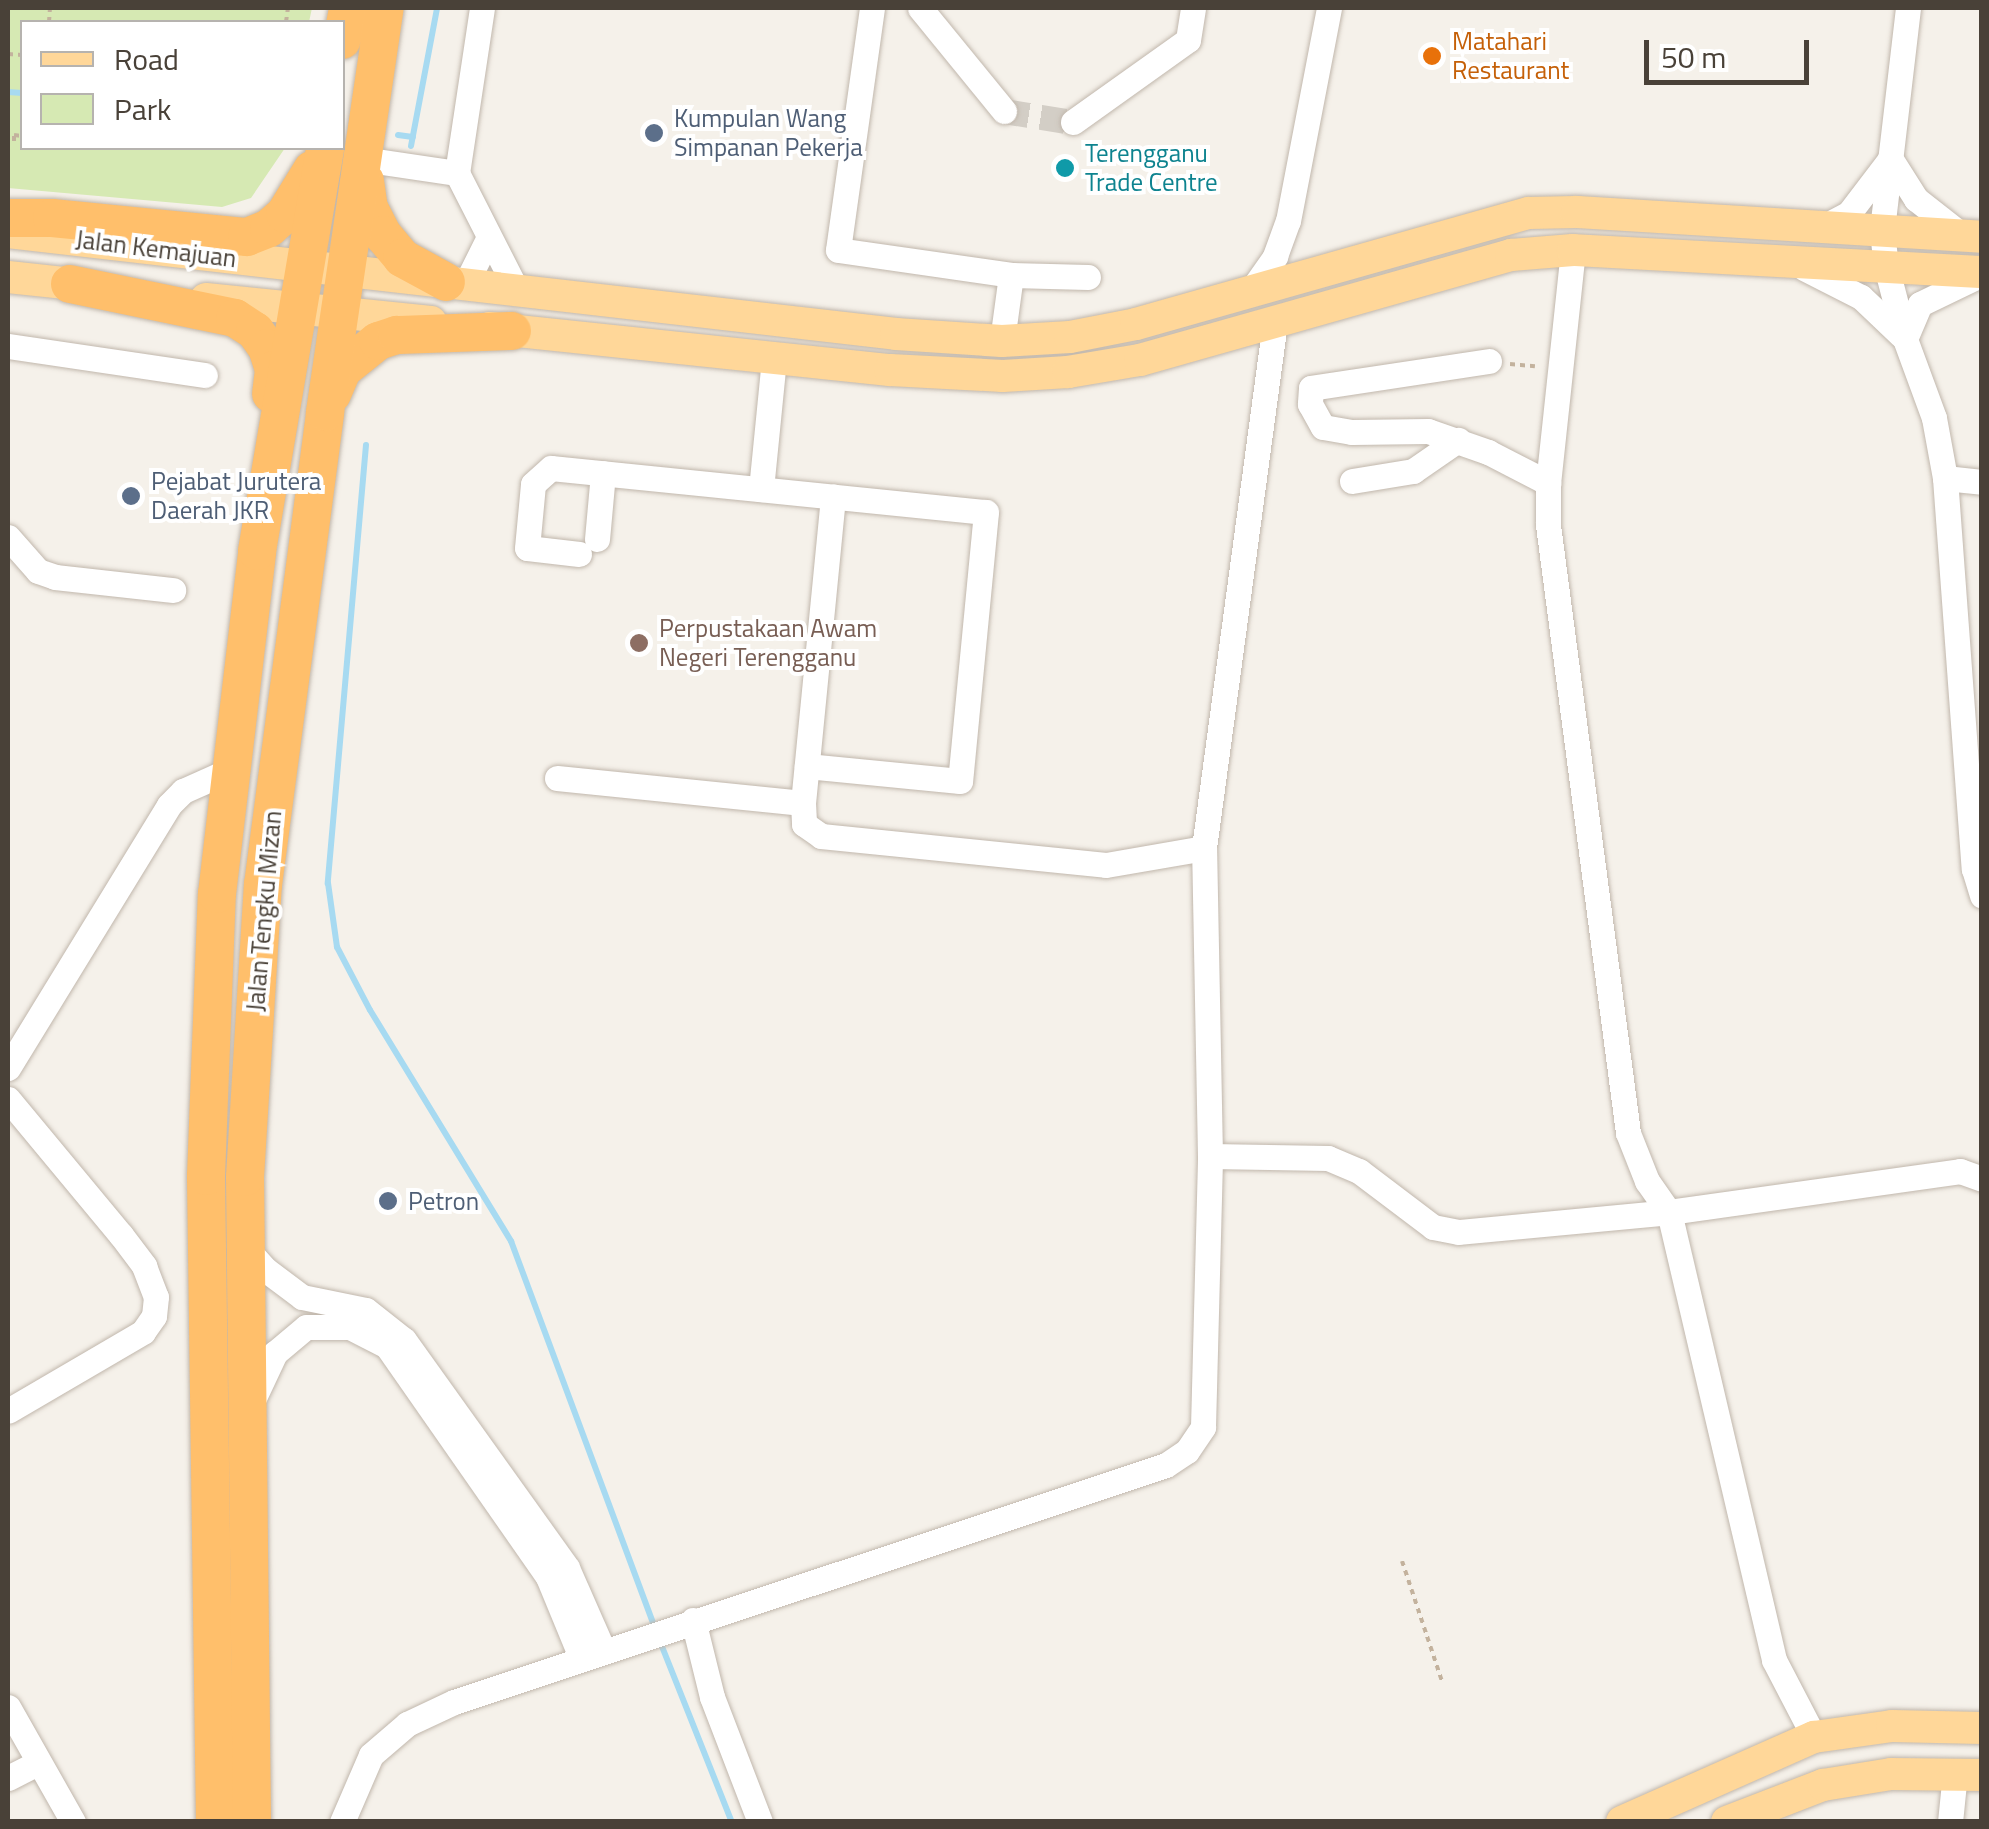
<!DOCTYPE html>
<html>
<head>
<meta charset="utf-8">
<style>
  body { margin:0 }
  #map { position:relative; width:1989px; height:1829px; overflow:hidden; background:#f5f1ea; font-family:"Titillium Web",sans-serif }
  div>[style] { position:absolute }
  .green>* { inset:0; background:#d6e9b3 }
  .stream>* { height:6px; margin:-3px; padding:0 3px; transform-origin:3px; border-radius:3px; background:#a7daf1 }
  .minor-tunnel>* { height:25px; margin-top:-12.5px; transform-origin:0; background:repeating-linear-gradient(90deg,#d3cec6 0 25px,transparent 0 37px) }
  .path>* { height:4px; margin-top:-2px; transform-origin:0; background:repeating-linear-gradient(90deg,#c3b29d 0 5px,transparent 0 10px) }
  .roads { filter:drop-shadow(0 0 2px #c1b7ac) drop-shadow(0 0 2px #c1b7ac) }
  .minor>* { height:25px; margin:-12.5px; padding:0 12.5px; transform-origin:12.5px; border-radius:12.5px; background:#fff }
  .major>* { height:32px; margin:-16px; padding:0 16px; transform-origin:16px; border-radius:16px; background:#ffd799 }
  .highway>* { height:38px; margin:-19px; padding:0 19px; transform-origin:19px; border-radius:19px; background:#ffbf6b }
  .dots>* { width:28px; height:28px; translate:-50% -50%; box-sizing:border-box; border:5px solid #fff; border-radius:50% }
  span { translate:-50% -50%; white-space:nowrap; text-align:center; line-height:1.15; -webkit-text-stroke:8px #fff; paint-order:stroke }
  .food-label { font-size:25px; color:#c56008 }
  .left { translate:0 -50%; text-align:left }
  .service-label { font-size:25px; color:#4e5e75 }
  .culture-label { font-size:25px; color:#0d838f }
  .street-label { font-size:25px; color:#494138 }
  .education-label { font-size:25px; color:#785e54 }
  .frame { position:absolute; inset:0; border:10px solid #494138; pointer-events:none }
  .legend { position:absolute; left:20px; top:20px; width:325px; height:130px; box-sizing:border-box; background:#fff; border:2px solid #b6b3af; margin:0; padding:12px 18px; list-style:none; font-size:30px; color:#494138 }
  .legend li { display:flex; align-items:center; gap:20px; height:50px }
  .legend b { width:50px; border:2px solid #b6b3af }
  .scale { position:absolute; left:1644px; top:40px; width:165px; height:45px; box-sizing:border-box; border:5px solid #494138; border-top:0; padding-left:12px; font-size:30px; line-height:35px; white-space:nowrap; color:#494138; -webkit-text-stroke:8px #fff; paint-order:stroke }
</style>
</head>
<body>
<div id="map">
  <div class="green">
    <i style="clip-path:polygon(8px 8px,312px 8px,309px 22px,22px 22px,22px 148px,285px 148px,251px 198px,222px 207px,8px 188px)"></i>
  </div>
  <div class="stream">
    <i style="left:8px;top:92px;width:14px;rotate:4deg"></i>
    <i style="left:398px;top:135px;width:15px;rotate:8deg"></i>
    <i style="left:411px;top:146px;width:140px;rotate:-79.3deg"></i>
    <i style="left:366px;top:445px;width:440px;rotate:95deg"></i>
    <i style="left:328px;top:883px;width:65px;rotate:82deg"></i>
    <i style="left:337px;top:947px;width:71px;rotate:62.4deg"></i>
    <i style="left:370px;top:1010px;width:271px;rotate:58.6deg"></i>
    <i style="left:511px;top:1241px;width:413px;rotate:69.6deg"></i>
    <i style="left:659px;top:1639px;width:197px;rotate:68.3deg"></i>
  </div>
  <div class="minor-tunnel">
    <i style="left:1004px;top:111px;width:70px;rotate:9.1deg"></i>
  </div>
  <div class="path">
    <i style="left:49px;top:22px;width:14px;rotate:-86deg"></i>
    <i style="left:286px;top:22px;width:14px;rotate:-82deg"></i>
    <i style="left:8px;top:54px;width:14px;rotate:4deg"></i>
    <i style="left:14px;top:141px;width:6px;rotate:-90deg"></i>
    <i style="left:14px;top:135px;width:8px;rotate:7deg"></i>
    <i style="left:1510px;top:364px;width:25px;rotate:5deg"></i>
    <i style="left:1402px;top:1561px;width:126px;rotate:71.6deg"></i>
  </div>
  <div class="roads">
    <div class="minor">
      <i style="left:482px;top:8px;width:167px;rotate:98.6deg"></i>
      <i style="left:457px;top:173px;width:130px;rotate:63deg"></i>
      <i style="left:872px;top:8px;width:244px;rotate:98deg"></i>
      <i style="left:838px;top:250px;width:175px;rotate:8.2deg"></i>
      <i style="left:1011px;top:275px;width:67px;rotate:97.8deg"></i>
      <i style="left:920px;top:8px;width:133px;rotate:50.8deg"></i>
      <i style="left:1908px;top:8px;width:224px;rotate:96.7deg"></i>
      <i style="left:1882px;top:230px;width:36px;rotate:84deg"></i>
      <i style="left:1886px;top:266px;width:75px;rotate:75.4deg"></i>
      <i style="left:1905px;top:339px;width:84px;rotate:69.8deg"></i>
      <i style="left:1934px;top:418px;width:61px;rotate:79.6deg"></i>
      <i style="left:1945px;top:478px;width:392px;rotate:85.8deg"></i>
      <i style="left:1974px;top:869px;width:28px;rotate:73deg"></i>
      <i style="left:1073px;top:122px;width:141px;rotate:-35.5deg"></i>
      <i style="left:1188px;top:40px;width:32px;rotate:-81deg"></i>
      <i style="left:1890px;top:158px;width:49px;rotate:57.6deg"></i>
      <i style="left:1916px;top:199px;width:60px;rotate:38.2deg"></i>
      <i style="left:362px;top:159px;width:96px;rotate:8.4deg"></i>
      <i style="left:1823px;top:227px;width:30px;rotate:-28deg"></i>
      <i style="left:1849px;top:213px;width:64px;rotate:-52.6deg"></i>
      <i style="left:1573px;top:250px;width:234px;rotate:96.1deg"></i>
      <i style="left:1548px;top:483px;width:42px;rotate:90deg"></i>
      <i style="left:1548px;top:525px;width:613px;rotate:82.5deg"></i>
      <i style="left:1628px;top:1133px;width:52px;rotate:68.4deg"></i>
      <i style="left:1647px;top:1181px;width:38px;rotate:55deg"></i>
      <i style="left:1669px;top:1212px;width:460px;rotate:76.8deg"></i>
      <i style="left:1774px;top:1660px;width:87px;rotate:62.5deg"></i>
      <i style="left:1804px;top:268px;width:64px;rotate:27deg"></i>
      <i style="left:1861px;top:297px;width:55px;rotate:43.5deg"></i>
      <i style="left:1011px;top:275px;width:77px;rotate:1.5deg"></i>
      <i style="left:466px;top:283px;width:51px;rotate:-63.4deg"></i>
      <i style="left:1253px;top:288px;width:39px;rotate:-55deg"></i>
      <i style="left:1275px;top:256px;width:37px;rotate:-70deg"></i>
      <i style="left:1288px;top:221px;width:217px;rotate:-79.1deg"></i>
      <i style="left:1905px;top:339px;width:38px;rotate:-67deg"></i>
      <i style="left:1920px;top:304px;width:69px;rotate:-25.8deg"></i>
      <i style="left:8px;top:346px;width:199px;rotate:8.4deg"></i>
      <i style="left:1489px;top:361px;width:180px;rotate:171.4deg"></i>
      <i style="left:1311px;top:388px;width:16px;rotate:94deg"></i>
      <i style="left:1310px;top:404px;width:26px;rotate:61deg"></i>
      <i style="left:1323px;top:427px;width:29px;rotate:10deg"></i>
      <i style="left:1352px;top:432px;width:76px;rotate:-0.8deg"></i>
      <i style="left:1428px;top:431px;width:64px;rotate:19.3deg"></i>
      <i style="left:1488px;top:452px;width:68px;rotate:27.3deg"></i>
      <i style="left:1945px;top:478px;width:37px;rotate:6deg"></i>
      <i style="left:1352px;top:481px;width:62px;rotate:-9.3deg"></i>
      <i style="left:1413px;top:471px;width:55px;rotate:-34.6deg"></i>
      <i style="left:761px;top:489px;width:132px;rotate:-84.3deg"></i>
      <i style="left:8px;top:537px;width:45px;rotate:48.6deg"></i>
      <i style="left:38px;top:571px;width:18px;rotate:19deg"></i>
      <i style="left:55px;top:577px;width:119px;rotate:6.3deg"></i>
      <i style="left:597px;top:539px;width:66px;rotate:-84.8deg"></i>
      <i style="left:579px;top:554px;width:52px;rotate:-173.4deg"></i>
      <i style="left:527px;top:548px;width:64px;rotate:-84.6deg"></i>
      <i style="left:533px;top:484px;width:24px;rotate:-42deg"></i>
      <i style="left:551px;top:468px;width:437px;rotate:5.8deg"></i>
      <i style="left:986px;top:512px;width:270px;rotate:95.5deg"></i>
      <i style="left:960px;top:781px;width:154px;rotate:-174.4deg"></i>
      <i style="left:557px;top:778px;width:247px;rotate:5.8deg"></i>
      <i style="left:803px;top:803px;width:308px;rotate:-84.4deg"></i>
      <i style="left:803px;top:803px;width:21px;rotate:87deg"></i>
      <i style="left:804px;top:824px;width:21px;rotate:35deg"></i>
      <i style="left:821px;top:836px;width:286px;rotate:5.8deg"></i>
      <i style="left:1106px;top:865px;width:99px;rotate:-9.8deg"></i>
      <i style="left:8px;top:1068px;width:308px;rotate:-58.5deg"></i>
      <i style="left:169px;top:805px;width:20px;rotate:-45deg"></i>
      <i style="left:183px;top:791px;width:49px;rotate:-24deg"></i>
      <i style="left:8px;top:1099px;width:177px;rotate:50.3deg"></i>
      <i style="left:121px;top:1235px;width:39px;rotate:53deg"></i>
      <i style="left:144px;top:1266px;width:33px;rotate:69deg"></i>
      <i style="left:156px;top:1297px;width:19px;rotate:96deg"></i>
      <i style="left:154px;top:1316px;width:19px;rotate:125deg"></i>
      <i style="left:143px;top:1332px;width:156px;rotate:149.7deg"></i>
      <i style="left:1210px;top:1156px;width:118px;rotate:1deg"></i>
      <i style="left:1328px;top:1158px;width:34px;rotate:23deg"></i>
      <i style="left:1359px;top:1171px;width:93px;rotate:37.1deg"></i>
      <i style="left:1433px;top:1227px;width:26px;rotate:11deg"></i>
      <i style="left:1459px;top:1232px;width:211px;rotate:-5.4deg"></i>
      <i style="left:1669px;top:1212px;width:294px;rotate:-8deg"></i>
      <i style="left:1960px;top:1171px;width:23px;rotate:20deg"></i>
      <i style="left:246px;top:1248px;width:30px;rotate:48deg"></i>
      <i style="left:266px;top:1270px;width:45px;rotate:36.9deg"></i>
      <i style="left:302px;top:1297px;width:65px;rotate:11.5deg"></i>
      <i style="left:366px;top:1310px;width:48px;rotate:38.3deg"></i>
      <i style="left:404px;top:1340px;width:280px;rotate:54.4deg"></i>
      <i style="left:567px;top:1568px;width:90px;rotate:66.3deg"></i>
      <i style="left:252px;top:1402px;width:54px;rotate:-64.9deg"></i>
      <i style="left:275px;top:1353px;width:40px;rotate:-40deg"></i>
      <i style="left:306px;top:1327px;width:44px"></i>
      <i style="left:350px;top:1327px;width:42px;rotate:27.2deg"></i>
      <i style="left:387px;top:1346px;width:282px;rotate:55.1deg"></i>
      <i style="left:548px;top:1577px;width:87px;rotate:67.6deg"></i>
      <i style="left:693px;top:1620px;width:79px;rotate:76.1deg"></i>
      <i style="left:712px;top:1697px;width:134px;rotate:69deg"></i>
      <i style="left:8px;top:1707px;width:132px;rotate:60.5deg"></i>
      <i style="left:8px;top:1778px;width:34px;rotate:-27deg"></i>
      <i style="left:342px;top:1822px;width:73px;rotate:-66.6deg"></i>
      <i style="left:371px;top:1755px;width:48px;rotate:-40.7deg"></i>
      <i style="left:407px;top:1724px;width:52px;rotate:-25.1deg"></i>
      <i style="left:454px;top:1702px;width:750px;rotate:-18.41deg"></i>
      <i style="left:1166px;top:1465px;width:25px;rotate:-34deg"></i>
      <i style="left:1187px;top:1451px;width:29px;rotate:-56deg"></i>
      <i style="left:1203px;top:1427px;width:271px;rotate:-88.5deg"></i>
      <i style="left:1210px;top:1156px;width:308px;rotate:-91.1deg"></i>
      <i style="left:1204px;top:848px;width:531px;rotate:-82.31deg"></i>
      <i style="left:1950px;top:1822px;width:49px;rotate:-84.2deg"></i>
    </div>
    <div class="major">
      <i style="left:8px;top:232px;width:894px;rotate:6.55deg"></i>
      <i style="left:896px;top:334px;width:106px;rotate:3.8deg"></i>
      <i style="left:1002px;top:341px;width:68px;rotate:-3.4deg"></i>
      <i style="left:1070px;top:337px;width:67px;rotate:-11.1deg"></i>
      <i style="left:1136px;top:324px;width:408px;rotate:-15.8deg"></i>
      <i style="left:1529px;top:213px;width:48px;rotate:-1.2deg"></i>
      <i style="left:1577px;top:212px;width:406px;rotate:3.5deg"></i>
      <i style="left:8px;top:277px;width:84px;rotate:6.1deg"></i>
      <i style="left:206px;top:299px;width:226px;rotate:5.8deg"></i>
      <i style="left:489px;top:328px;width:403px;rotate:6deg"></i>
      <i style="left:890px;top:370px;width:113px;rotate:3deg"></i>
      <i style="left:1003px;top:376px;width:65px;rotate:-3.5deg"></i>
      <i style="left:1068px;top:372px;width:73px;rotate:-9.5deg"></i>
      <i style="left:1140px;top:360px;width:386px;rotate:-15.8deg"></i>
      <i style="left:1511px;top:255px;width:62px;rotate:-4.6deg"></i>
      <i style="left:1573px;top:250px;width:410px;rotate:3.1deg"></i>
      <i style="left:1622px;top:1822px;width:210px;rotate:-23.9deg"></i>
      <i style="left:1814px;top:1737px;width:79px;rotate:-8deg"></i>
      <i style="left:1892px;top:1726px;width:90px;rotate:1.3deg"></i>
      <i style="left:1727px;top:1822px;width:103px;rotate:-21.1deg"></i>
      <i style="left:1823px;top:1785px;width:69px;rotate:-9.2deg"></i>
      <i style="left:1891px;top:1774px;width:91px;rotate:0.6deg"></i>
    </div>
    <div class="highway">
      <i style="left:342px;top:40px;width:33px;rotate:-79deg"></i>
      <i style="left:365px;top:181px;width:27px;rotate:82deg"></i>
      <i style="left:369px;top:208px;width:30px;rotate:63deg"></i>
      <i style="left:383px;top:235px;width:30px;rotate:50deg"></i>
      <i style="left:402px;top:258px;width:50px;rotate:28.6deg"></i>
      <i style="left:8px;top:218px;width:44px"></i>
      <i style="left:52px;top:218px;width:196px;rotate:5.6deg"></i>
      <i style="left:247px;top:237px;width:24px;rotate:-22deg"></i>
      <i style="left:269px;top:228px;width:21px;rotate:-41deg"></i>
      <i style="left:285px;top:214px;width:52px;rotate:-58.5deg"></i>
      <i style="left:70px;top:284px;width:168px;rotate:11.6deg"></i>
      <i style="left:235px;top:318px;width:24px;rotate:33deg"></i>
      <i style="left:255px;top:331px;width:21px;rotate:55deg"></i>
      <i style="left:267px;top:348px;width:23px;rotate:72deg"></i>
      <i style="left:274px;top:370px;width:24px;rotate:97deg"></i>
      <i style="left:332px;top:394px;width:26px;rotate:-67deg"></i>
      <i style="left:342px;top:370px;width:46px;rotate:-38.9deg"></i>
      <i style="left:378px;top:341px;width:20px;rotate:-18deg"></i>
      <i style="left:397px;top:335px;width:115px;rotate:-2deg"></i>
      <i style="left:215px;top:1822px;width:646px;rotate:-90.8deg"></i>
      <i style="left:206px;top:1176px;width:282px;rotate:-87.8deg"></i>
      <i style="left:217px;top:894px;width:345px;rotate:-83.3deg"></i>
      <i style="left:257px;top:551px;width:409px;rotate:-80.4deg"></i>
      <i style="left:252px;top:1822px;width:645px;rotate:-90.62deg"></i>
      <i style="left:245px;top:1177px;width:293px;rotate:-86.5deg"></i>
      <i style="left:263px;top:885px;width:477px;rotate:-82.5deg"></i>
      <i style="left:325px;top:412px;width:408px;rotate:-81.6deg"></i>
    </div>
  </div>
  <div class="dots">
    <i style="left:1432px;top:56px;background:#e8710a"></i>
    <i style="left:654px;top:133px;background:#5c6f8a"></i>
    <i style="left:1065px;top:168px;background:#0f9aa8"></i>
    <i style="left:131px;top:496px;background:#5c6f8a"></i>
    <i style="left:639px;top:643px;background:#8d6e63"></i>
    <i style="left:388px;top:1201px;background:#5c6f8a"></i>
  </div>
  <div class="food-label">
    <span class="left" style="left:1452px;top:56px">Matahari<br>Restaurant</span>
  </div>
  <div class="service-label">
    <span class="left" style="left:674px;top:133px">Kumpulan Wang<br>Simpanan Pekerja</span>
    <span class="left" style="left:151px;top:496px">Pejabat Jurutera<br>Daerah JKR</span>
    <span class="left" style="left:408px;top:1201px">Petron</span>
  </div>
  <div class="culture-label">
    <span class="left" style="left:1085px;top:168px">Terengganu<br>Trade Centre</span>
  </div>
  <div class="street-label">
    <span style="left:156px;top:249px;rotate:7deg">Jalan Kemajuan</span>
    <span style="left:264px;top:911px;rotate:-85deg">Jalan Tengku Mizan</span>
  </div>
  <div class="education-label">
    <span class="left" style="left:659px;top:643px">Perpustakaan Awam<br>Negeri Terengganu</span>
  </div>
  <div class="frame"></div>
  <ul class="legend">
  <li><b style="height:12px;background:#ffd799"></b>Road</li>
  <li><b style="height:28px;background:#d6e9b3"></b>Park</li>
  </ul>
  <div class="scale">50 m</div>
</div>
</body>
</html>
